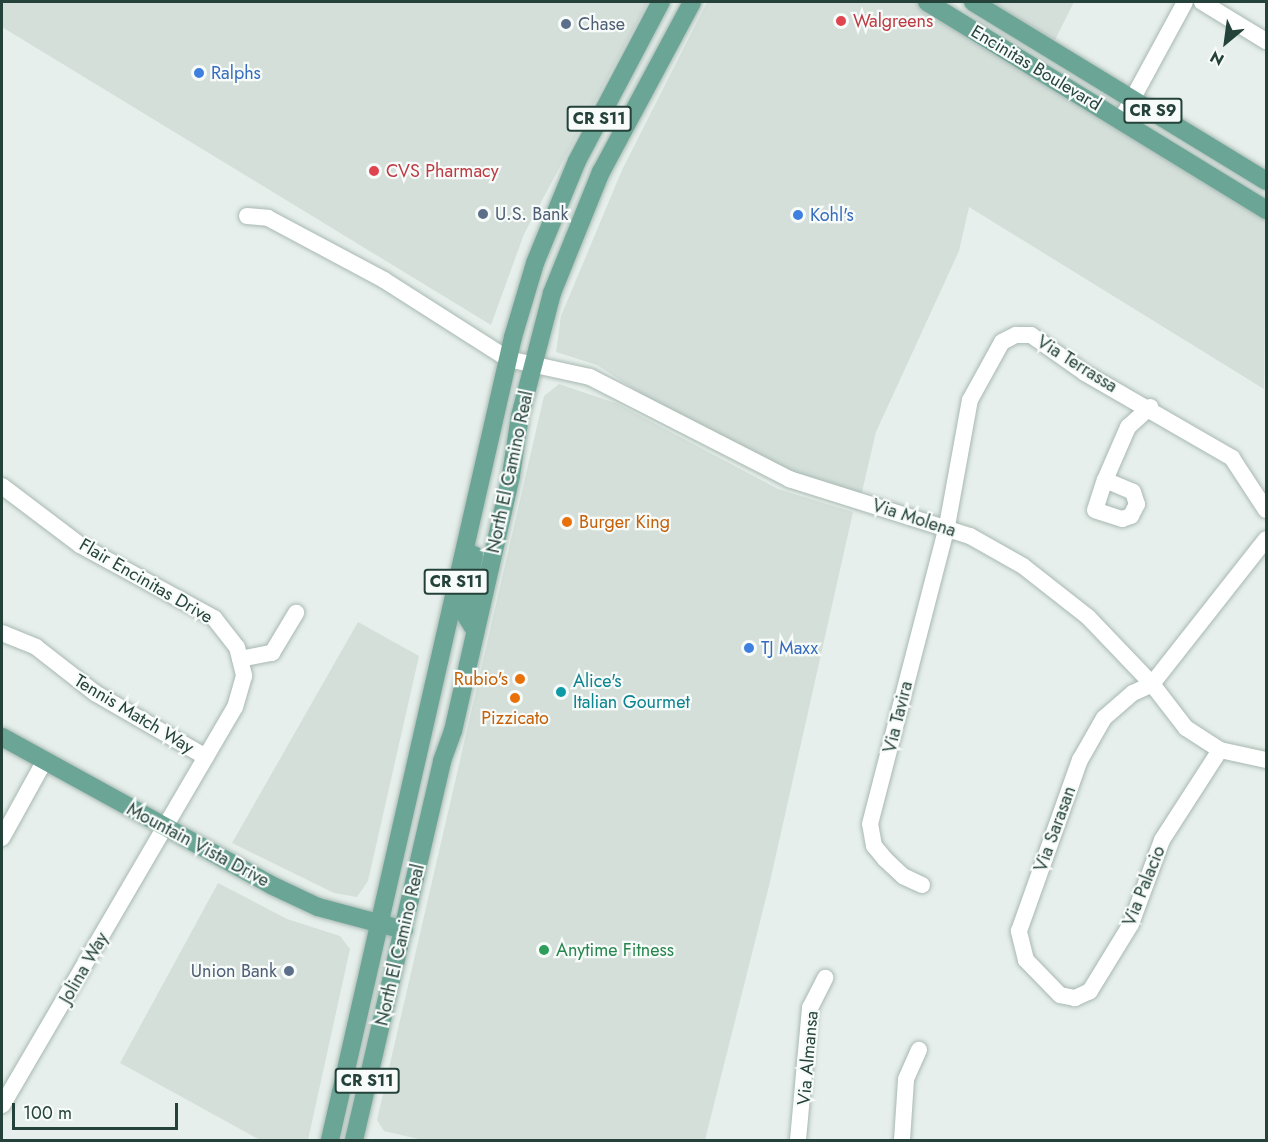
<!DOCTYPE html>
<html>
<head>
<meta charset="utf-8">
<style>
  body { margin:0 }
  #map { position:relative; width:1268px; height:1142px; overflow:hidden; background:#e6efeb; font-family:Jost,sans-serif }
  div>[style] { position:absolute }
  .built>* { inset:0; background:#d4dfda }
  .roads { filter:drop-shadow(0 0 2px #a8b8b2) drop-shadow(0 0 2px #a8b8b2) }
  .minor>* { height:16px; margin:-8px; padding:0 8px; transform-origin:8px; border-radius:8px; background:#fff }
  .major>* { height:18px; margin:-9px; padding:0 9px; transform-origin:9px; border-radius:9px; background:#6aa596 }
  .dots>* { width:16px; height:16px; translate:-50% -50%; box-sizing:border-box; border:3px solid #f7fbf9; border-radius:50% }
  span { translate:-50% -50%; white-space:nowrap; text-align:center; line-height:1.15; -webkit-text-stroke:4.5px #f7fbf9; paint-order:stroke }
  .shield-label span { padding:2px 4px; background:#f7fbf9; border:2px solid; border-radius:4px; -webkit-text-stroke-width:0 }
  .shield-label { font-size:16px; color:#24423a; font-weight:700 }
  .health-label { font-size:18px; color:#be3a42 }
  .left { translate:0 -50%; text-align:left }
  .service-label { font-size:18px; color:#4e5e75 }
  .right { translate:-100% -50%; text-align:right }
  .street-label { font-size:18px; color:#24423a }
  .shop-label { font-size:18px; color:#366cbe }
  .food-label { font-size:18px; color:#c56008 }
  .culture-label { font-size:18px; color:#0d838f }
  .leisure-label { font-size:18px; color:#27864d }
  .frame { position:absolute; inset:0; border:3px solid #24423a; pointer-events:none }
  .north { position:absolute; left:1196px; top:12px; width:60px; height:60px; -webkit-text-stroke:4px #f7fbf9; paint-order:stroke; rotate:209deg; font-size:16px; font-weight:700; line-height:24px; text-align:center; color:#24423a }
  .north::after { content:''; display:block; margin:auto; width:21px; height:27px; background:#24423a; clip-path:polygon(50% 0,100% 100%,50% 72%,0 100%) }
  .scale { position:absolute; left:12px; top:1103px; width:166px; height:27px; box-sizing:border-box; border:3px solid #24423a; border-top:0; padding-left:8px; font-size:18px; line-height:21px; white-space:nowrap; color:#24423a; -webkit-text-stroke:4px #f7fbf9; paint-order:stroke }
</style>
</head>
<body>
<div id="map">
  <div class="built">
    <i style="clip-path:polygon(2px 2px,648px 2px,524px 234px,491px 325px,2px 27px)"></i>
    <i style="clip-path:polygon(707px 2px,917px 2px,1266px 216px,1264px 389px,969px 207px,959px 251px,876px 432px,861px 496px,777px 469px,657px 404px,597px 365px,556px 352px,561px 316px,622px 170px)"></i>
    <i style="clip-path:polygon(979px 2px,1074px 2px,1052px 46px)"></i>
    <i style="clip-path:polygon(559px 384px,618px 404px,778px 489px,853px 512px,769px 886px,705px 1140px,423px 1140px,384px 1131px,377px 1120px,544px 396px)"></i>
    <i style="clip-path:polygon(358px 622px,419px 656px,368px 881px,357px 897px,334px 893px,232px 843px)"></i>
    <i style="clip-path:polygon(218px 883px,287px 919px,340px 936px,350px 949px,308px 1140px,260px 1140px,120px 1063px)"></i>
  </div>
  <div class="roads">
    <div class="minor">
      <i style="left:1202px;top:2px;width:75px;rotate:31.4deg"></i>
      <i style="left:1121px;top:120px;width:134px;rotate:-61.5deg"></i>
      <i style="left:247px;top:216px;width:21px;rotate:5deg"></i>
      <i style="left:268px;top:218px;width:132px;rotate:28.1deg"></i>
      <i style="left:384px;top:280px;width:147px;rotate:32.5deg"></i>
      <i style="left:508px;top:359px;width:84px;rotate:12.4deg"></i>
      <i style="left:590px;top:377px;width:224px;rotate:27.1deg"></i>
      <i style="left:789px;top:479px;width:190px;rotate:17.5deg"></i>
      <i style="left:970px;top:536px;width:61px;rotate:29.5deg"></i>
      <i style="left:1023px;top:566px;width:83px;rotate:38.1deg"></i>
      <i style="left:1088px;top:617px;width:93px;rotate:46.3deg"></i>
      <i style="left:1152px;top:684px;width:56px;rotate:52.3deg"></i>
      <i style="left:1186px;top:728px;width:40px;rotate:32.9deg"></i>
      <i style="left:1220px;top:750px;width:47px;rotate:12.3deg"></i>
      <i style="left:1105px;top:480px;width:30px;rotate:23deg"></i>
      <i style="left:1133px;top:492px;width:13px;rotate:72deg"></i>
      <i style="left:1137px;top:504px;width:13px;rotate:117deg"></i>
      <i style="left:1131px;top:516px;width:9px;rotate:162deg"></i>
      <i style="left:1122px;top:519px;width:28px;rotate:-162deg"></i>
      <i style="left:1095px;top:510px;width:32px;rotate:-72deg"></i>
      <i style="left:1105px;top:480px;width:58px;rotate:-66.5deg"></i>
      <i style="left:1128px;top:427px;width:30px;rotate:-42deg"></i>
      <i style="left:2px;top:486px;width:98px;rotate:37.1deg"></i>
      <i style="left:80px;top:545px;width:153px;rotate:28.6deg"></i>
      <i style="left:214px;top:618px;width:37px;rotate:52deg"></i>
      <i style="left:237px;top:647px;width:30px;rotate:76deg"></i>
      <i style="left:244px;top:676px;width:32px;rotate:106deg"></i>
      <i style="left:235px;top:707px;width:461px;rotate:120.3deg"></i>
      <i style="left:2px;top:633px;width:37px;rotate:22deg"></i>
      <i style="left:36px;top:647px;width:75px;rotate:37.9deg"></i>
      <i style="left:95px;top:693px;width:128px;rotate:30deg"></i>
      <i style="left:240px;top:659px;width:33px;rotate:-11deg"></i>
      <i style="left:272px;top:653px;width:47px;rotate:-59deg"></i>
      <i style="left:1220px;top:750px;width:107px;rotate:122.8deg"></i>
      <i style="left:1162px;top:840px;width:90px;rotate:110.3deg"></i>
      <i style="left:1131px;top:924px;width:79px;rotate:121.5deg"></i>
      <i style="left:1090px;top:991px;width:17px;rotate:155deg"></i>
      <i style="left:1075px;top:998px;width:15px;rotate:-169deg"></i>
      <i style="left:1060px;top:995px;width:49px;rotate:-134.2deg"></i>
      <i style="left:1026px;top:960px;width:30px;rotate:-104deg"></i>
      <i style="left:1019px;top:931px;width:182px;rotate:-70.4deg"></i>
      <i style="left:1080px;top:760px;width:48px;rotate:-60.3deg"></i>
      <i style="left:1104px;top:718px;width:38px;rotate:-41deg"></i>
      <i style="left:1133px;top:693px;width:21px;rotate:-25deg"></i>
      <i style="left:1152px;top:684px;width:184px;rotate:-51.8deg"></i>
      <i style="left:2px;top:838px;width:87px;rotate:-61.1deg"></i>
      <i style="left:922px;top:885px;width:21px;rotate:-155deg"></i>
      <i style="left:903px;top:876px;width:25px;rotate:-137deg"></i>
      <i style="left:885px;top:859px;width:17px;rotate:-130deg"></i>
      <i style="left:874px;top:846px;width:22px;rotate:-100deg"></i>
      <i style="left:870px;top:824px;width:308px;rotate:-75.5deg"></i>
      <i style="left:947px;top:526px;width:128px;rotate:-79.7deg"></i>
      <i style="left:970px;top:400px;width:66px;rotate:-61.1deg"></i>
      <i style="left:1002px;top:342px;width:16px;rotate:-27deg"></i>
      <i style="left:1016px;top:335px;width:15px"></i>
      <i style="left:1031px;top:335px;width:66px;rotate:35.1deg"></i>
      <i style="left:1085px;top:373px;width:170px;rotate:30deg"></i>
      <i style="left:1232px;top:458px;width:62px;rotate:56.8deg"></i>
      <i style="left:798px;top:1140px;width:133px;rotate:-84.8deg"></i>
      <i style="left:810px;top:1008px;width:34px;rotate:-63deg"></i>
      <i style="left:902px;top:1140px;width:61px;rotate:-86.2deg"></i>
      <i style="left:906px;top:1079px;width:32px;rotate:-66deg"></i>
    </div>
    <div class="major">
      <i style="left:927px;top:2px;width:398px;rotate:31.5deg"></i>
      <i style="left:973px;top:2px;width:343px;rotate:31.4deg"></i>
      <i style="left:474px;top:555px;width:57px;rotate:101.1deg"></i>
      <i style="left:463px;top:611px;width:22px;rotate:58deg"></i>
      <i style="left:2px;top:737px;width:307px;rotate:28.8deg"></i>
      <i style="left:271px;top:885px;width:52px;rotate:25.1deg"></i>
      <i style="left:318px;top:907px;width:89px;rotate:15deg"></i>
      <i style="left:330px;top:1140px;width:824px;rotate:-77.16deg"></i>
      <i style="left:513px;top:337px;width:77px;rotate:-73.4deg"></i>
      <i style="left:535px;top:263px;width:110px;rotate:-67.6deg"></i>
      <i style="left:577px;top:161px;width:180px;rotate:-62.2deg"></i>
      <i style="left:354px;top:1140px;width:389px;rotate:-76.9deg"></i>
      <i style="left:442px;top:761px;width:32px;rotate:-70deg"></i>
      <i style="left:453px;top:731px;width:262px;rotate:-77.2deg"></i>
      <i style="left:511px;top:475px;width:60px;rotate:-81.3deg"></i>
      <i style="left:520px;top:416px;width:127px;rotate:-75.4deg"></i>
      <i style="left:552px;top:293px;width:131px;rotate:-68deg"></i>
      <i style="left:601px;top:172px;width:193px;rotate:-61.8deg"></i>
    </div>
  </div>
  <div class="dots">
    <i style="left:841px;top:21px;background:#e0444e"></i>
    <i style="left:566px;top:24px;background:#5c6f8a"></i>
    <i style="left:199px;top:73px;background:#3f7fe0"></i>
    <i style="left:374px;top:171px;background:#e0444e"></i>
    <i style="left:483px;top:214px;background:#5c6f8a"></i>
    <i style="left:798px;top:215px;background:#3f7fe0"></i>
    <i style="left:567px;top:522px;background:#e8710a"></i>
    <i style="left:749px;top:648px;background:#3f7fe0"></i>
    <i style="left:520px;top:679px;background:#e8710a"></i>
    <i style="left:561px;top:692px;background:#0f9aa8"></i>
    <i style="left:515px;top:698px;background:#e8710a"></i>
    <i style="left:544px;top:950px;background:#2e9e5b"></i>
    <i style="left:289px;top:971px;background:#5c6f8a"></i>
  </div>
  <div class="shield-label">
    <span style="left:1153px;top:111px">CR S9</span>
    <span style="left:599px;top:119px">CR S11</span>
    <span style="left:456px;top:582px">CR S11</span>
    <span style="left:367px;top:1081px">CR S11</span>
  </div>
  <div class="health-label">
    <span class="left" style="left:853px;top:21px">Walgreens</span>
    <span class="left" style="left:386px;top:171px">CVS Pharmacy</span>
  </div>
  <div class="service-label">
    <span class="left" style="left:578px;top:24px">Chase</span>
    <span class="left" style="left:495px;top:214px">U.S. Bank</span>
    <span class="right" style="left:277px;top:971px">Union Bank</span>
  </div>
  <div class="street-label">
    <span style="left:1036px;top:68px;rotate:31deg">Encinitas Boulevard</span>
    <span style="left:1077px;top:364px;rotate:32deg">Via Terrassa</span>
    <span style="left:510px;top:472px;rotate:-78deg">North El Camino Real</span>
    <span style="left:914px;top:518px;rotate:18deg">Via Molena</span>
    <span style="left:146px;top:581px;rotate:30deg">Flair Encinitas Drive</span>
    <span style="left:134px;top:714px;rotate:31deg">Tennis Match Way</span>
    <span style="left:898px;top:717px;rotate:-76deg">Via Tavira</span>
    <span style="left:1055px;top:829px;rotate:-70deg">Via Sarasan</span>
    <span style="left:198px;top:845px;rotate:28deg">Mountain Vista Drive</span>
    <span style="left:1144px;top:886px;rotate:-68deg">Via Palacio</span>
    <span style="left:400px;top:945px;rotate:-77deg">North El Camino Real</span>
    <span style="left:84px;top:968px;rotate:-60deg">Jolina Way</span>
    <span style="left:808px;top:1058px;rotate:-85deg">Via Almansa</span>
  </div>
  <div class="shop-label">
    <span class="left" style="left:211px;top:73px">Ralphs</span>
    <span class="left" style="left:810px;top:215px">Kohl's</span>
    <span class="left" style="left:761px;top:648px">TJ Maxx</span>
  </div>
  <div class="food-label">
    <span class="left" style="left:579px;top:522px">Burger King</span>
    <span class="right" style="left:508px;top:679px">Rubio's</span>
    <span style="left:515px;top:718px">Pizzicato</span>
  </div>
  <div class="culture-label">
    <span class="left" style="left:573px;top:692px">Alice's<br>Italian Gourmet</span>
  </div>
  <div class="leisure-label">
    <span class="left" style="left:556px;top:950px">Anytime Fitness</span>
  </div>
  <div class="frame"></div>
  <div class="north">N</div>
  <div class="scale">100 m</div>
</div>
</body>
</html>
